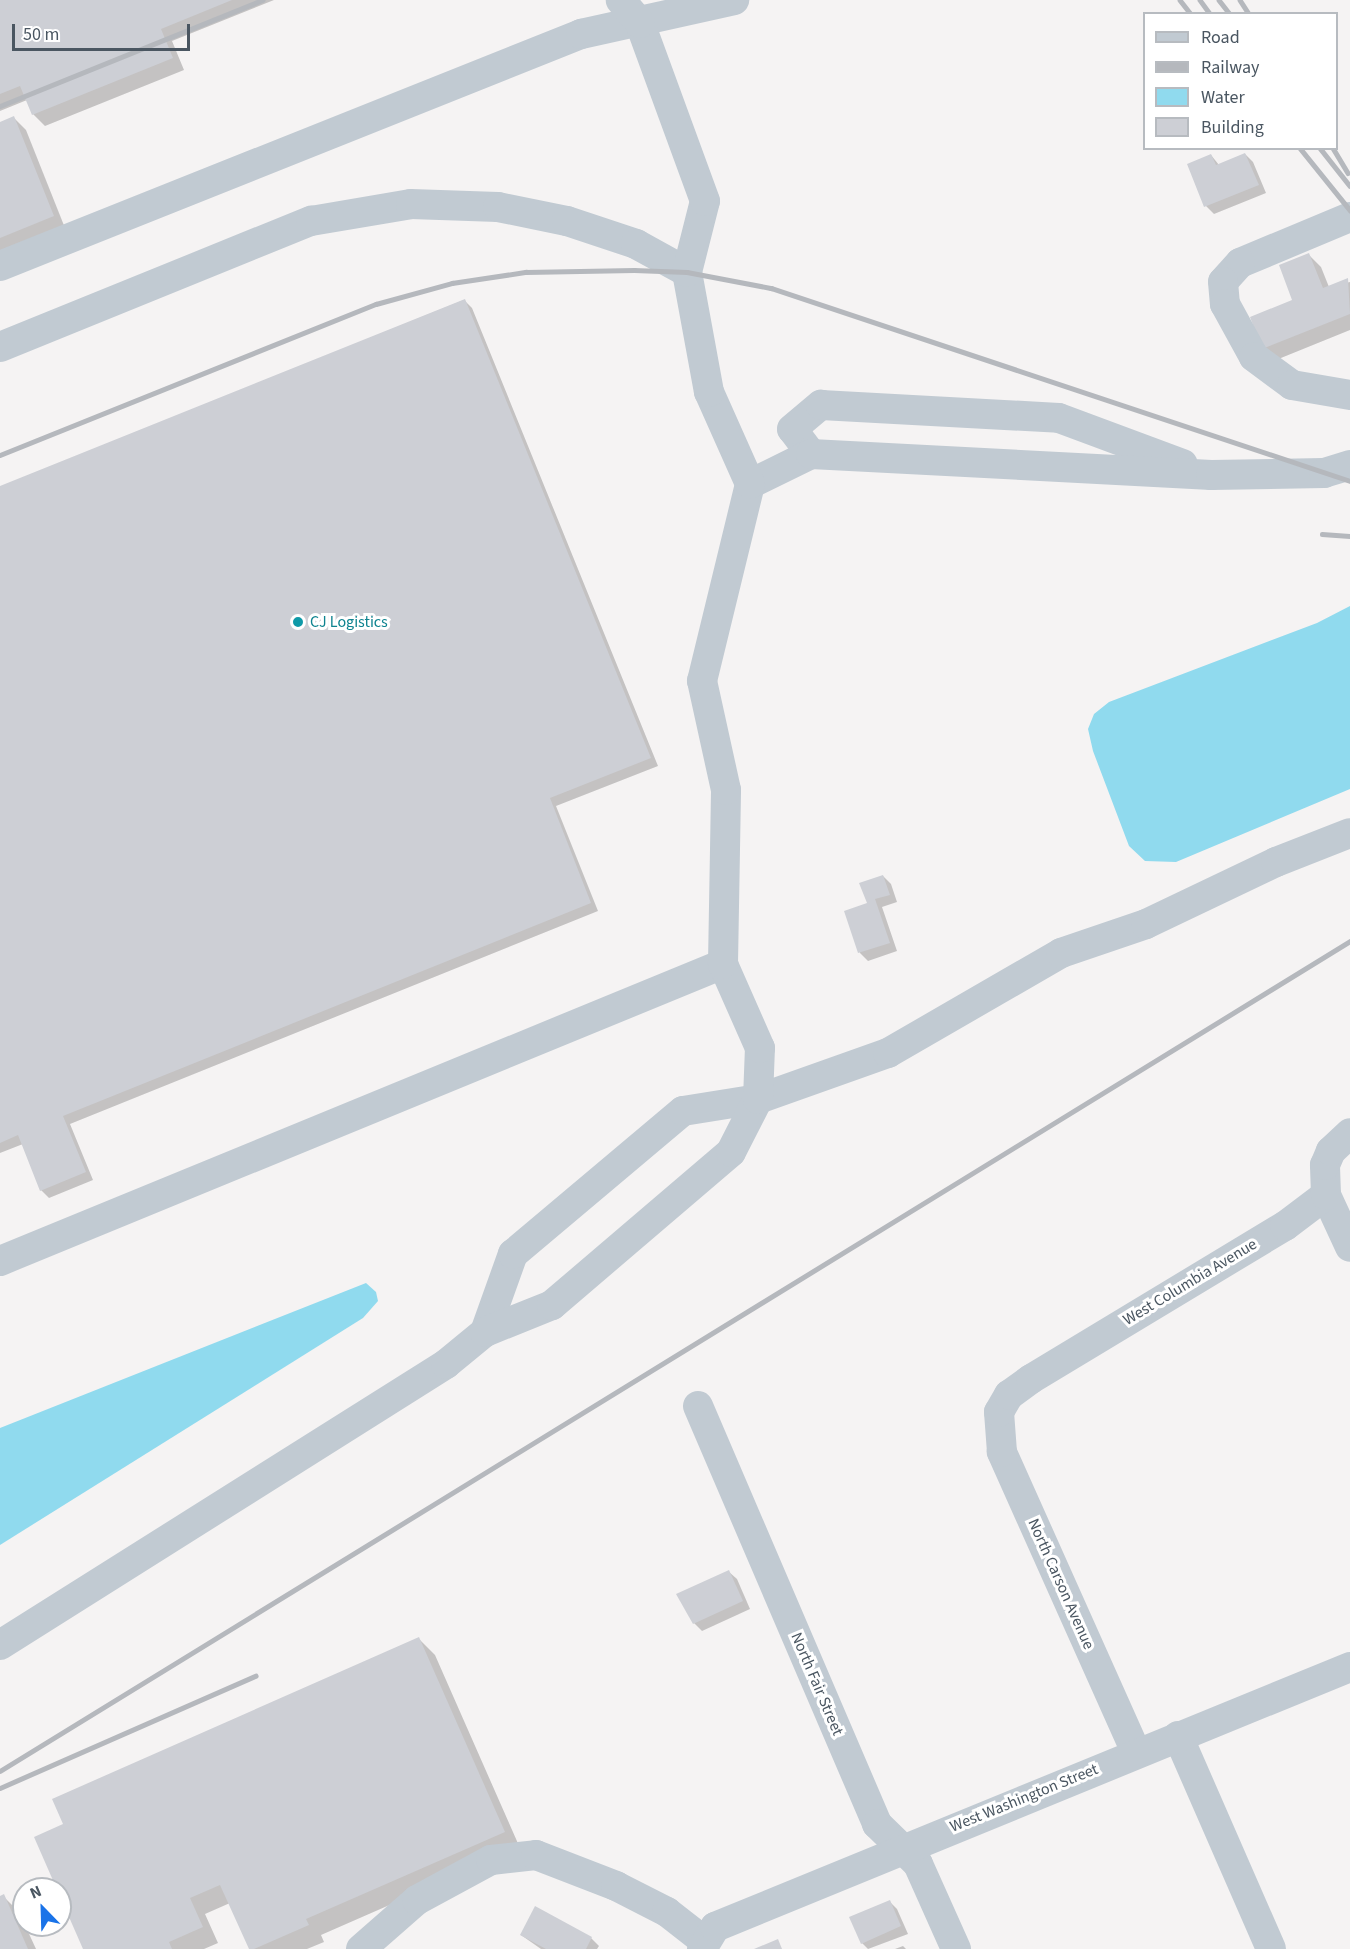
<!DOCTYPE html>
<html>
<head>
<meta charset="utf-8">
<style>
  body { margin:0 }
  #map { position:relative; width:1350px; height:1949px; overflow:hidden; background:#f5f3f3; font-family:"Source Sans 3",sans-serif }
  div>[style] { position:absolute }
  .water>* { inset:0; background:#90daee }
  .shadow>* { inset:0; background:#0003 }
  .building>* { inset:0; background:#cdcfd5 }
  .minor>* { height:30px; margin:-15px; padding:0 15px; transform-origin:15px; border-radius:15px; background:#c1cad2 }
  .rail>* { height:4.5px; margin:-2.25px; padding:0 2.25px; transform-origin:2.25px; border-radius:2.25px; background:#b5b8bd }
  .dots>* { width:16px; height:16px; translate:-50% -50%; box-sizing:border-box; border:3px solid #fff; border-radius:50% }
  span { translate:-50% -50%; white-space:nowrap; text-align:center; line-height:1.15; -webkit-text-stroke:6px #fff; paint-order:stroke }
  .culture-label { font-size:16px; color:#0d838f }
  .left { translate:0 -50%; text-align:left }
  .street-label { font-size:16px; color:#4a5661 }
  .legend { position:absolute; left:1143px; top:12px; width:195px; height:138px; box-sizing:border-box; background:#fff; border:2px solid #b7bbc0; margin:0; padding:8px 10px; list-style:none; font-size:18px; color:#4a5661 }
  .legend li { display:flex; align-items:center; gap:12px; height:30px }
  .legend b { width:30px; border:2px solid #b7bbc0 }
  .north { position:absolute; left:12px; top:1877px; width:60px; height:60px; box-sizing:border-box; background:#fff; border:2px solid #b7bbc0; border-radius:50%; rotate:337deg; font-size:16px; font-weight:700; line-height:24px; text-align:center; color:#4a5661 }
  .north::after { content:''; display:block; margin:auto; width:21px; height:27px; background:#1a73e8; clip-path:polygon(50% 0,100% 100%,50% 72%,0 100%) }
  .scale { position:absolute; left:12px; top:24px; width:178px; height:27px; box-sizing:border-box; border:3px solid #4a5661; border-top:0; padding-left:8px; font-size:18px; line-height:21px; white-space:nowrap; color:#4a5661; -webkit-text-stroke:4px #fff; paint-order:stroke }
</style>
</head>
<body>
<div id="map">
  <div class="water">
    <i style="clip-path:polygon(1350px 606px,1350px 789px,1176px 862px,1145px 861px,1129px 846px,1093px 751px,1088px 729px,1094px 714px,1109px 702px,1317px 623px)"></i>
    <i style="clip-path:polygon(366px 1283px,376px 1292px,378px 1301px,363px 1318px,0 1545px,0 1428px)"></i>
  </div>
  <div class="shadow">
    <i style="clip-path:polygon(0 0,274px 0,172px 41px,184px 70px,45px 126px,33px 114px,27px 100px,0 111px)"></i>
    <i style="clip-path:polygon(14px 118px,26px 130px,65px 228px,0 255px,0 124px)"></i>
    <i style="clip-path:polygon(1245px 154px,1253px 162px,1266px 193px,1214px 214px,1206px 206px,1189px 164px,1211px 155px,1219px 165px)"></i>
    <i style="clip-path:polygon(1309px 255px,1321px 267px,1329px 287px,1350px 282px,1350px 330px,1276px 360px,1264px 348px,1294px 301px)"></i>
    <i style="clip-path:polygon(464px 300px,472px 308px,658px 766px,556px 806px,598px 911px,70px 1124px,93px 1180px,49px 1198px,41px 1190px,23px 1144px,0 1153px,0 488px)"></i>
    <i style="clip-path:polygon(883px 876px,891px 884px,897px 902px,882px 907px,897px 951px,868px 961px,860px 953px,846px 912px,868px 904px)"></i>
    <i style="clip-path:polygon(729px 1572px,737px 1579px,750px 1609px,702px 1631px,694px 1623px)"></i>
    <i style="clip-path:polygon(419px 1639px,435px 1655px,520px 1848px,321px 1935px,324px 1942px,307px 1949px,251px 1949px,230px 1903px,205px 1914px,218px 1943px,204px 1949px,85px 1949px,65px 1825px)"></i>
    <i style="clip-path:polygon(3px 1896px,19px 1912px,36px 1949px,0 1949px,0 1897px)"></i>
    <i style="clip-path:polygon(889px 1901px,897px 1909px,908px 1934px,868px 1949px,862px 1943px)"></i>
    <i style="clip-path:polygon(521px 1935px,591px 1938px,599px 1946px,597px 1949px,541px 1949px)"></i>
    <i style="clip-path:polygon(903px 1946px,906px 1949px,895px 1949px)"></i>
  </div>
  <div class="building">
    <i style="clip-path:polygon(0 0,232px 0,161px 29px,173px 58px,32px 115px,20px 86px,0 94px)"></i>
    <i style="clip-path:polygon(14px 116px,54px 216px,0 238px,0 122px)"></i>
    <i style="clip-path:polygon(1245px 153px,1259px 185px,1204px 207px,1187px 164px,1211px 154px,1216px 165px)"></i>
    <i style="clip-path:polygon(1309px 253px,1323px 288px,1348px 278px,1350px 314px,1262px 349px,1250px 317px,1292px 300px,1279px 265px)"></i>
    <i style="clip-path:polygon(465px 299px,651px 758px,550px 798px,591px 903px,63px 1116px,86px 1172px,40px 1191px,18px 1135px,0 1143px,0 486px)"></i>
    <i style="clip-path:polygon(883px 875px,890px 895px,875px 899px,890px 943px,858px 953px,844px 911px,867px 903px,859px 883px)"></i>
    <i style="clip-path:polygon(729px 1570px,743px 1601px,693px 1624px,676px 1594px)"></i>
    <i style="clip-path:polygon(419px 1637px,505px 1832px,306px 1919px,309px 1925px,254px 1949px,249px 1949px,220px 1885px,190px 1898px,203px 1927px,169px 1942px,172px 1949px,83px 1949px,34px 1837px,63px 1824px,52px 1799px)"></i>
    <i style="clip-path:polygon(4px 1894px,28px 1949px,0 1949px,0 1896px)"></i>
    <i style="clip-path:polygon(890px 1900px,901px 1926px,861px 1944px,849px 1917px)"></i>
    <i style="clip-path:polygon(535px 1906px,592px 1937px,586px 1949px,546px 1949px,520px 1935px)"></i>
    <i style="clip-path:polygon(778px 1939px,782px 1949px,754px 1949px)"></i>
  </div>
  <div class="minor">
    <i style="left:1350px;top:217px;width:119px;rotate:157.3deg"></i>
    <i style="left:1240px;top:263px;width:25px;rotate:132deg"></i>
    <i style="left:1223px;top:282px;width:22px;rotate:85deg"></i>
    <i style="left:1225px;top:304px;width:60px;rotate:61.3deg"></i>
    <i style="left:1254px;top:357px;width:47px;rotate:36.4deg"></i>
    <i style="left:1292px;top:385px;width:59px;rotate:9.8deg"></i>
    <i style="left:0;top:266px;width:626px;rotate:-21.77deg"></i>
    <i style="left:581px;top:34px;width:157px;rotate:-12.5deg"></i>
    <i style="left:0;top:347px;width:336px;rotate:-22.1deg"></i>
    <i style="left:311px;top:221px;width:101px;rotate:-9.6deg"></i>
    <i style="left:411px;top:204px;width:87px;rotate:2deg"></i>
    <i style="left:498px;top:207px;width:70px;rotate:11.5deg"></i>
    <i style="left:567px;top:221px;width:73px;rotate:18.4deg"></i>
    <i style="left:636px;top:244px;width:58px;rotate:28.8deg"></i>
    <i style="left:811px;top:454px;width:31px;rotate:-127deg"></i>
    <i style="left:792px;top:429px;width:38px;rotate:-40deg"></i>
    <i style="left:821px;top:405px;width:238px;rotate:3.1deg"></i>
    <i style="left:1059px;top:418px;width:132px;rotate:20.4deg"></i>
    <i style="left:750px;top:484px;width:68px;rotate:-26.2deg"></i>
    <i style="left:811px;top:454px;width:401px;rotate:3deg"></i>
    <i style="left:1211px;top:475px;width:113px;rotate:-1deg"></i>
    <i style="left:1324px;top:473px;width:27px;rotate:-17deg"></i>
    <i style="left:1326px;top:1195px;width:57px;rotate:65.2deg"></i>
    <i style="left:0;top:1261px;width:782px;rotate:-22.33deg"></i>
    <i style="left:485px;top:1332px;width:83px;rotate:-70.3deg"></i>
    <i style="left:513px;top:1254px;width:222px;rotate:-40.1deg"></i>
    <i style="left:683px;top:1111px;width:76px;rotate:-9.1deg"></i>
    <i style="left:758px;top:1099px;width:138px;rotate:-19.5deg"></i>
    <i style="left:888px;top:1053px;width:200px;rotate:-30deg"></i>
    <i style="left:1061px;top:953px;width:90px;rotate:-18.8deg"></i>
    <i style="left:1146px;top:924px;width:144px;rotate:-25.5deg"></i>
    <i style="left:1276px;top:862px;width:79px;rotate:-21.4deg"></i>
    <i style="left:698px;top:1406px;width:455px;rotate:66.8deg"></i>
    <i style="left:877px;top:1824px;width:57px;rotate:44.3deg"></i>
    <i style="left:918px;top:1864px;width:93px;rotate:65.9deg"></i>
    <i style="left:0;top:1645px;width:527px;rotate:-32.21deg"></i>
    <i style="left:446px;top:1364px;width:50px;rotate:-39.4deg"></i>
    <i style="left:485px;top:1332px;width:72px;rotate:-21.9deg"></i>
    <i style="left:552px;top:1305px;width:235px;rotate:-40.5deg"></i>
    <i style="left:731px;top:1152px;width:59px;rotate:-63deg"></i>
    <i style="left:758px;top:1099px;width:51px;rotate:-87.8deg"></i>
    <i style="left:760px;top:1048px;width:92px;rotate:-113.8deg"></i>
    <i style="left:723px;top:964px;width:174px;rotate:-89deg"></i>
    <i style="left:726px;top:790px;width:112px;rotate:-102.4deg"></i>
    <i style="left:702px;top:681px;width:203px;rotate:-76.3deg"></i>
    <i style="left:750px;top:484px;width:101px;rotate:-114deg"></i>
    <i style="left:709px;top:392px;width:122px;rotate:-100.4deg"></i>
    <i style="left:687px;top:272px;width:73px;rotate:-75.8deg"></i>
    <i style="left:705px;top:201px;width:189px;rotate:-110.1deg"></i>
    <i style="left:640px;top:23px;width:30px;rotate:-130deg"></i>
    <i style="left:1178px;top:1736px;width:232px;rotate:66.4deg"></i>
    <i style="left:1136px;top:1752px;width:329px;rotate:-114.1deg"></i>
    <i style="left:1002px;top:1452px;width:40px;rotate:-94.3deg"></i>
    <i style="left:999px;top:1412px;width:20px;rotate:-60deg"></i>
    <i style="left:1009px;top:1395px;width:27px;rotate:-36deg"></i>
    <i style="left:1031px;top:1379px;width:297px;rotate:-31.1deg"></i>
    <i style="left:1285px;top:1226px;width:51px;rotate:-37.1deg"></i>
    <i style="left:1326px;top:1195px;width:30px;rotate:-92deg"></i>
    <i style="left:1325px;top:1165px;width:15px;rotate:-67deg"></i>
    <i style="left:1331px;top:1151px;width:26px;rotate:-43deg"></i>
    <i style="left:361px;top:1949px;width:74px;rotate:-41.2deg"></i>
    <i style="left:417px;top:1900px;width:84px;rotate:-28.4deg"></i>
    <i style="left:491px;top:1860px;width:45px;rotate:-6.3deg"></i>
    <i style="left:536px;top:1855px;width:86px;rotate:21.2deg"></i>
    <i style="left:616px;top:1886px;width:57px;rotate:27deg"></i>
    <i style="left:667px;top:1912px;width:46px;rotate:37.9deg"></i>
    <i style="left:702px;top:1949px;width:26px;rotate:-59deg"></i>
    <i style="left:715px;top:1927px;width:686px;rotate:-22.27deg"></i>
  </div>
  <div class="rail">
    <i style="left:1180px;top:0;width:18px;rotate:52deg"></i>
    <i style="left:1200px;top:0;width:17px;rotate:54deg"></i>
    <i style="left:1219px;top:0;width:18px;rotate:52deg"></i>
    <i style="left:1240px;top:0;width:17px;rotate:57deg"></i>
    <i style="left:0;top:106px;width:283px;rotate:-22deg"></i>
    <i style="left:1300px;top:148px;width:80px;rotate:51.1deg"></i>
    <i style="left:1320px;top:148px;width:48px;rotate:51.7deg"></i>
    <i style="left:1333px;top:148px;width:29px;rotate:59deg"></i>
    <i style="left:0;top:455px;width:405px;rotate:-21.9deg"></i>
    <i style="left:376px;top:304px;width:79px;rotate:-15.4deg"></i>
    <i style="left:452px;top:283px;width:75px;rotate:-8.5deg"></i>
    <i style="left:526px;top:272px;width:108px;rotate:-1.1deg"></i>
    <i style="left:634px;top:270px;width:53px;rotate:2.2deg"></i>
    <i style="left:687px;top:272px;width:86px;rotate:10.8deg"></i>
    <i style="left:771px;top:288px;width:610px;rotate:18.43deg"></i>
    <i style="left:1322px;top:534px;width:28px;rotate:4deg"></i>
    <i style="left:0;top:1771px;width:1585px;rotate:-31.58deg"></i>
    <i style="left:0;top:1788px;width:279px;rotate:-23.7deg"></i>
  </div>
  <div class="dots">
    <i style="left:298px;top:622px;background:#0f9aa8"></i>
  </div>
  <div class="culture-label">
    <span class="left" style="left:310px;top:622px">CJ Logistics</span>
  </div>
  <div class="street-label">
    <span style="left:1190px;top:1282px;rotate:-31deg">West Columbia Avenue</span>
    <span style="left:1061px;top:1584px;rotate:66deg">North Carson Avenue</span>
    <span style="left:817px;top:1684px;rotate:67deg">North Fair Street</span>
    <span style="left:1024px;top:1798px;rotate:-22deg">West Washington Street</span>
  </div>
  <ul class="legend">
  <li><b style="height:8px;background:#c1cad2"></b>Road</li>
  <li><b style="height:8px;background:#b5b8bd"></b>Railway</li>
  <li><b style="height:16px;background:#90daee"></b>Water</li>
  <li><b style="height:16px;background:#cdcfd5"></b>Building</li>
  </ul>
  <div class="north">N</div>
  <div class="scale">50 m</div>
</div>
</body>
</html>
